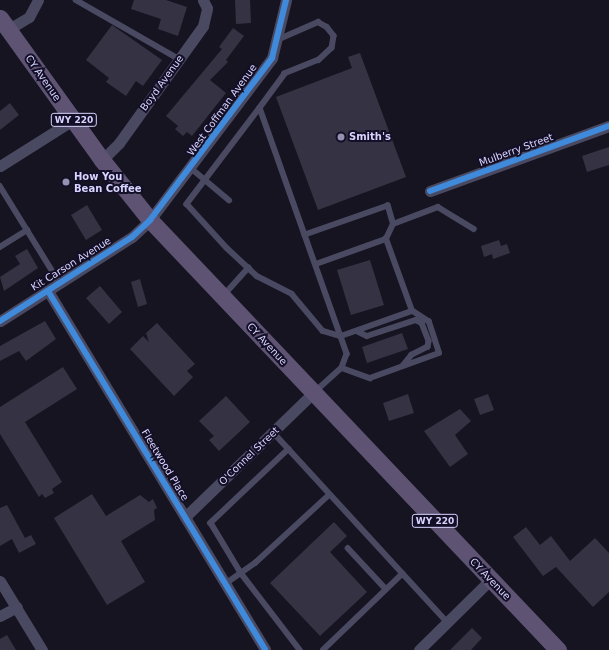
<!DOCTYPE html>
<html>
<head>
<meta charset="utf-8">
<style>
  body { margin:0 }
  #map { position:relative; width:609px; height:650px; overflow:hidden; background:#161421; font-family:"DejaVu Sans",sans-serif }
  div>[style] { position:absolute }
  .building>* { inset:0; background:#343243 }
  .service>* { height:5.5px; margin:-2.75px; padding:0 2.75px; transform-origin:2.75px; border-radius:2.75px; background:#4a4962 }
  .minor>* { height:11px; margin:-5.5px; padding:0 5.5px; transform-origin:5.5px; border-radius:5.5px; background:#4a4962 }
  .primary>* { height:17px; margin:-8.5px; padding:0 8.5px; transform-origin:8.5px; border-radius:8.5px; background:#5e5373 }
  .cycleway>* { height:6px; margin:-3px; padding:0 3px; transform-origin:3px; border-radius:3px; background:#408adc }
  .dots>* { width:11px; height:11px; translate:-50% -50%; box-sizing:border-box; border:2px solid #130f26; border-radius:50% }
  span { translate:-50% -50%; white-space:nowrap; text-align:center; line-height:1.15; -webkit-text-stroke:4px #130f26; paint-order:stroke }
  .shield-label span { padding:1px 3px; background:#130f26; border:1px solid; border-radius:3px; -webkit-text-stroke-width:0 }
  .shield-label { font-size:9px; color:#d9d4ff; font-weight:700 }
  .street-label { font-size:10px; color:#d9d4ff }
  .poi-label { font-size:10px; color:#d9d4ff; font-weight:700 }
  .left { translate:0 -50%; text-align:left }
</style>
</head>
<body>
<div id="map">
  <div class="building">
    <i style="clip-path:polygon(134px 0,166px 0,187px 7px,178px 36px,158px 29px,161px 19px,131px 9px)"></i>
    <i style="clip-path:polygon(235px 0,250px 0,251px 23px,236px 24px)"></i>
    <i style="clip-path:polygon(112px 25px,162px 60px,143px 86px,136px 81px,126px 96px,106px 82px,109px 78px,86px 60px)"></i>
    <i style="clip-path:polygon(233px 28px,244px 36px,226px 60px,228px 62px,210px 80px,226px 93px,192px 136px,187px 132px,183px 136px,175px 129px,178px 126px,166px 116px,222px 49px,219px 47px)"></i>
    <i style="clip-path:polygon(360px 53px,406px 177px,318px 210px,276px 97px,352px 68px,348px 57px)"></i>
    <i style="clip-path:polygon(10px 103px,19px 115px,0 130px,0 111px)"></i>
    <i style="clip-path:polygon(609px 147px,609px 165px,587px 172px,582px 156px)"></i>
    <i style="clip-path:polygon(87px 205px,102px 230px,86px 240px,71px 215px)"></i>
    <i style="clip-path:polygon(499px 240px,501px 246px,507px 244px,510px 253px,493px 259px,492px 254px,484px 257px,481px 246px)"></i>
    <i style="clip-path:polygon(27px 249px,38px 268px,4px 291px,0 277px,20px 264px,15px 256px)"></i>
    <i style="clip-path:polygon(370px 260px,384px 305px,351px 315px,337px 270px)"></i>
    <i style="clip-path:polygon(140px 279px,147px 304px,138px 307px,131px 282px)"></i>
    <i style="clip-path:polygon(100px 286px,122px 312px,109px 324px,86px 298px)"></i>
    <i style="clip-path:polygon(45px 321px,56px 339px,26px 361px,19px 351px,0 361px,0 346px)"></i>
    <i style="clip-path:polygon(157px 323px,195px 364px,187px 371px,193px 377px,174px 396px,130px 349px,143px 336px,149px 342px,146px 333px)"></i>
    <i style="clip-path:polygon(402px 333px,408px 349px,367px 363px,362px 347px)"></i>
    <i style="clip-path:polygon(63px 367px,77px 389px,25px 422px,62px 482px,52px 489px,54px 493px,45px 498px,42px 494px,39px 497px,0 434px,0 407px)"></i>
    <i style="clip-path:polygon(408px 394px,414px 413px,389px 421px,383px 403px)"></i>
    <i style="clip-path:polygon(488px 394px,494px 410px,480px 415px,474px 399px)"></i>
    <i style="clip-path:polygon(226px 396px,250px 422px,219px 451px,209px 440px,214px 436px,199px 421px)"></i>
    <i style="clip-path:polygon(460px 409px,471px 421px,455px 435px,468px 454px,450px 467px,424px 431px)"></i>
    <i style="clip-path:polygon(92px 494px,106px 516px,140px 495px,149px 502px,153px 499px,157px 508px,154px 510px,155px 520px,121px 541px,145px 582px,107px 605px,54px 518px)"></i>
    <i style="clip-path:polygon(7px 505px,25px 538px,31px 535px,36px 544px,19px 553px,12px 539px,0 546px,0 508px)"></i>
    <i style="clip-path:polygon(334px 522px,347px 536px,330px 552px,367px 592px,320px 636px,270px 583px)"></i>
    <i style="clip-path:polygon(526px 527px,540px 545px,551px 536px,570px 561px,595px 538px,609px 553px,609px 592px,593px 607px,556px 567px,543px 576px,513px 537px)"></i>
    <i style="clip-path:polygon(472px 628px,482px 638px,471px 650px,450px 650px)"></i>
    <i style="clip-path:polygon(7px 635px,16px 650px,0 650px,0 639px)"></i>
  </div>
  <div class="service">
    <i style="left:76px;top:0;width:119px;rotate:29.8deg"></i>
    <i style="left:277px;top:40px;width:45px;rotate:-23.7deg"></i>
    <i style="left:318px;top:22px;width:10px;rotate:29deg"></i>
    <i style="left:327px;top:27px;width:11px;rotate:52deg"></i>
    <i style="left:334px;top:36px;width:12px;rotate:99deg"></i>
    <i style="left:332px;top:48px;width:18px;rotate:137deg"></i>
    <i style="left:319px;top:60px;width:37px;rotate:158deg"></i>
    <i style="left:285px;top:74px;width:42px;rotate:126.3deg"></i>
    <i style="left:260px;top:108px;width:261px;rotate:70.5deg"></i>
    <i style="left:347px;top:354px;width:15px;rotate:110deg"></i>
    <i style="left:342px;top:368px;width:36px;rotate:138deg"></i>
    <i style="left:260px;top:108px;width:121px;rotate:127.2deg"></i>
    <i style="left:187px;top:204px;width:59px;rotate:47.7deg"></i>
    <i style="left:227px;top:248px;width:41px;rotate:43deg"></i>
    <i style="left:257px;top:276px;width:39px;rotate:27deg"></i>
    <i style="left:292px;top:294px;width:48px;rotate:50deg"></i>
    <i style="left:323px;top:331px;width:19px;rotate:16deg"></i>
    <i style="left:341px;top:336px;width:75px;rotate:-19.4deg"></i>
    <i style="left:412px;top:311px;width:77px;rotate:-109.9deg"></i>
    <i style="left:386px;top:239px;width:17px;rotate:-65deg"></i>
    <i style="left:393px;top:224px;width:19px;rotate:-106deg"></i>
    <i style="left:388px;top:206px;width:88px;rotate:160.7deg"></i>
    <i style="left:191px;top:168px;width:50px;rotate:40.1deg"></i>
    <i style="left:0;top:186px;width:114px;rotate:58.3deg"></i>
    <i style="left:393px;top:224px;width:48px;rotate:-20.7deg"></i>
    <i style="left:438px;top:207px;width:42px;rotate:31.4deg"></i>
    <i style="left:0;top:247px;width:32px;rotate:-32deg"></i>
    <i style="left:316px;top:264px;width:74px;rotate:-19.7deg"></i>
    <i style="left:223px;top:296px;width:38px;rotate:-48deg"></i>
    <i style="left:357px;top:331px;width:11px;rotate:27deg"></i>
    <i style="left:367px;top:336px;width:52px;rotate:-18.1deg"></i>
    <i style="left:416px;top:320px;width:7px;rotate:27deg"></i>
    <i style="left:422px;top:323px;width:19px;rotate:69deg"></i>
    <i style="left:429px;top:341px;width:6px;rotate:99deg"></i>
    <i style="left:428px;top:347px;width:18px;rotate:153deg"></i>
    <i style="left:412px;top:355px;width:14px;rotate:129deg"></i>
    <i style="left:342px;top:368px;width:30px;rotate:20deg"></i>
    <i style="left:370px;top:378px;width:73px;rotate:-19.9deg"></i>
    <i style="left:439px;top:353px;width:33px;rotate:-108deg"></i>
    <i style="left:429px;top:322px;width:20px;rotate:-147deg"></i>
    <i style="left:274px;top:433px;width:256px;rotate:47.5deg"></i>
    <i style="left:289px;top:449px;width:108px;rotate:136.5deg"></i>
    <i style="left:211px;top:523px;width:58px;rotate:59deg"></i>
    <i style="left:241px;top:573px;width:97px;rotate:52.5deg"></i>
    <i style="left:348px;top:548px;width:56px;rotate:47.2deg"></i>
    <i style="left:225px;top:584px;width:37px;rotate:-35deg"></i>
    <i style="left:255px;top:563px;width:100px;rotate:-42.6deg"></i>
    <i style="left:323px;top:650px;width:110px;rotate:-43.9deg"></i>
  </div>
  <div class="minor">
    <i style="left:9px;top:29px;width:23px;rotate:-31deg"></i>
    <i style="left:29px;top:17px;width:19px;rotate:-62deg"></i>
    <i style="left:102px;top:160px;width:24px;rotate:-45deg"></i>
    <i style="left:119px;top:143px;width:144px;rotate:-54.3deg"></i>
    <i style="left:203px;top:26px;width:18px;rotate:-77deg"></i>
    <i style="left:207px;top:8px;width:9px;rotate:-117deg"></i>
    <i style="left:0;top:166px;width:86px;rotate:-32.2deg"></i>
    <i style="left:430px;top:191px;width:190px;rotate:-20deg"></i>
    <i style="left:48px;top:291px;width:419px;rotate:58.8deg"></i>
    <i style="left:0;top:321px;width:156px;rotate:-32.5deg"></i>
    <i style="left:132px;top:237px;width:25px;rotate:-43deg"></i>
    <i style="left:150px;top:220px;width:203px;rotate:-53deg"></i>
    <i style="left:272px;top:58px;width:60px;rotate:-76.4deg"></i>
    <i style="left:185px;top:517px;width:178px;rotate:-44.1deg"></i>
    <i style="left:0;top:581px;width:81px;rotate:58.7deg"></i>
    <i style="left:0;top:616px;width:19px;rotate:-28deg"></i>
    <i style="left:419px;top:650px;width:101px;rotate:-44.6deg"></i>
  </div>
  <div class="primary">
    <i style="left:0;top:18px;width:175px;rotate:54.3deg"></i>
    <i style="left:102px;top:160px;width:77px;rotate:51.3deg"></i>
    <i style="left:150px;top:220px;width:593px;rotate:46.5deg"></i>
  </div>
  <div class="cycleway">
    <i style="left:430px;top:191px;width:190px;rotate:-20deg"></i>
    <i style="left:48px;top:291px;width:419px;rotate:58.8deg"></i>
    <i style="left:0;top:321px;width:156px;rotate:-32.5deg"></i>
    <i style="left:132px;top:237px;width:25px;rotate:-43deg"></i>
    <i style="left:150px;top:220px;width:203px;rotate:-53deg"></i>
    <i style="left:272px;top:58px;width:60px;rotate:-76.4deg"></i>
  </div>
  <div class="dots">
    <i style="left:341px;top:137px;background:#9591b1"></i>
    <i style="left:66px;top:182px;background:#9591b1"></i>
  </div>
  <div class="shield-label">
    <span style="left:74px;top:120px">WY 220</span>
    <span style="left:435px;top:521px">WY 220</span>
  </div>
  <div class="street-label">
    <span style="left:43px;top:78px;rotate:55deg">CY Avenue</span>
    <span style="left:162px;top:83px;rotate:-54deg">Boyd Avenue</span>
    <span style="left:222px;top:110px;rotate:-54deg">West Coffman Avenue</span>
    <span style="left:516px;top:150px;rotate:-20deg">Mulberry Street</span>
    <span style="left:71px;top:264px;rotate:-32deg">Kit Carson Avenue</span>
    <span style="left:267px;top:344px;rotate:47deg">CY Avenue</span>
    <span style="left:249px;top:456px;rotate:-44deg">O'Connel Street</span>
    <span style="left:165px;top:465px;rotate:59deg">Fleetwood Place</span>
    <span style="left:490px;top:579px;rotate:46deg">CY Avenue</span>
  </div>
  <div class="poi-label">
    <span class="left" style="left:349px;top:137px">Smith's</span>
    <span class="left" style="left:74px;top:182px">How You<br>Bean Coffee</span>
  </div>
</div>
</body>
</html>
